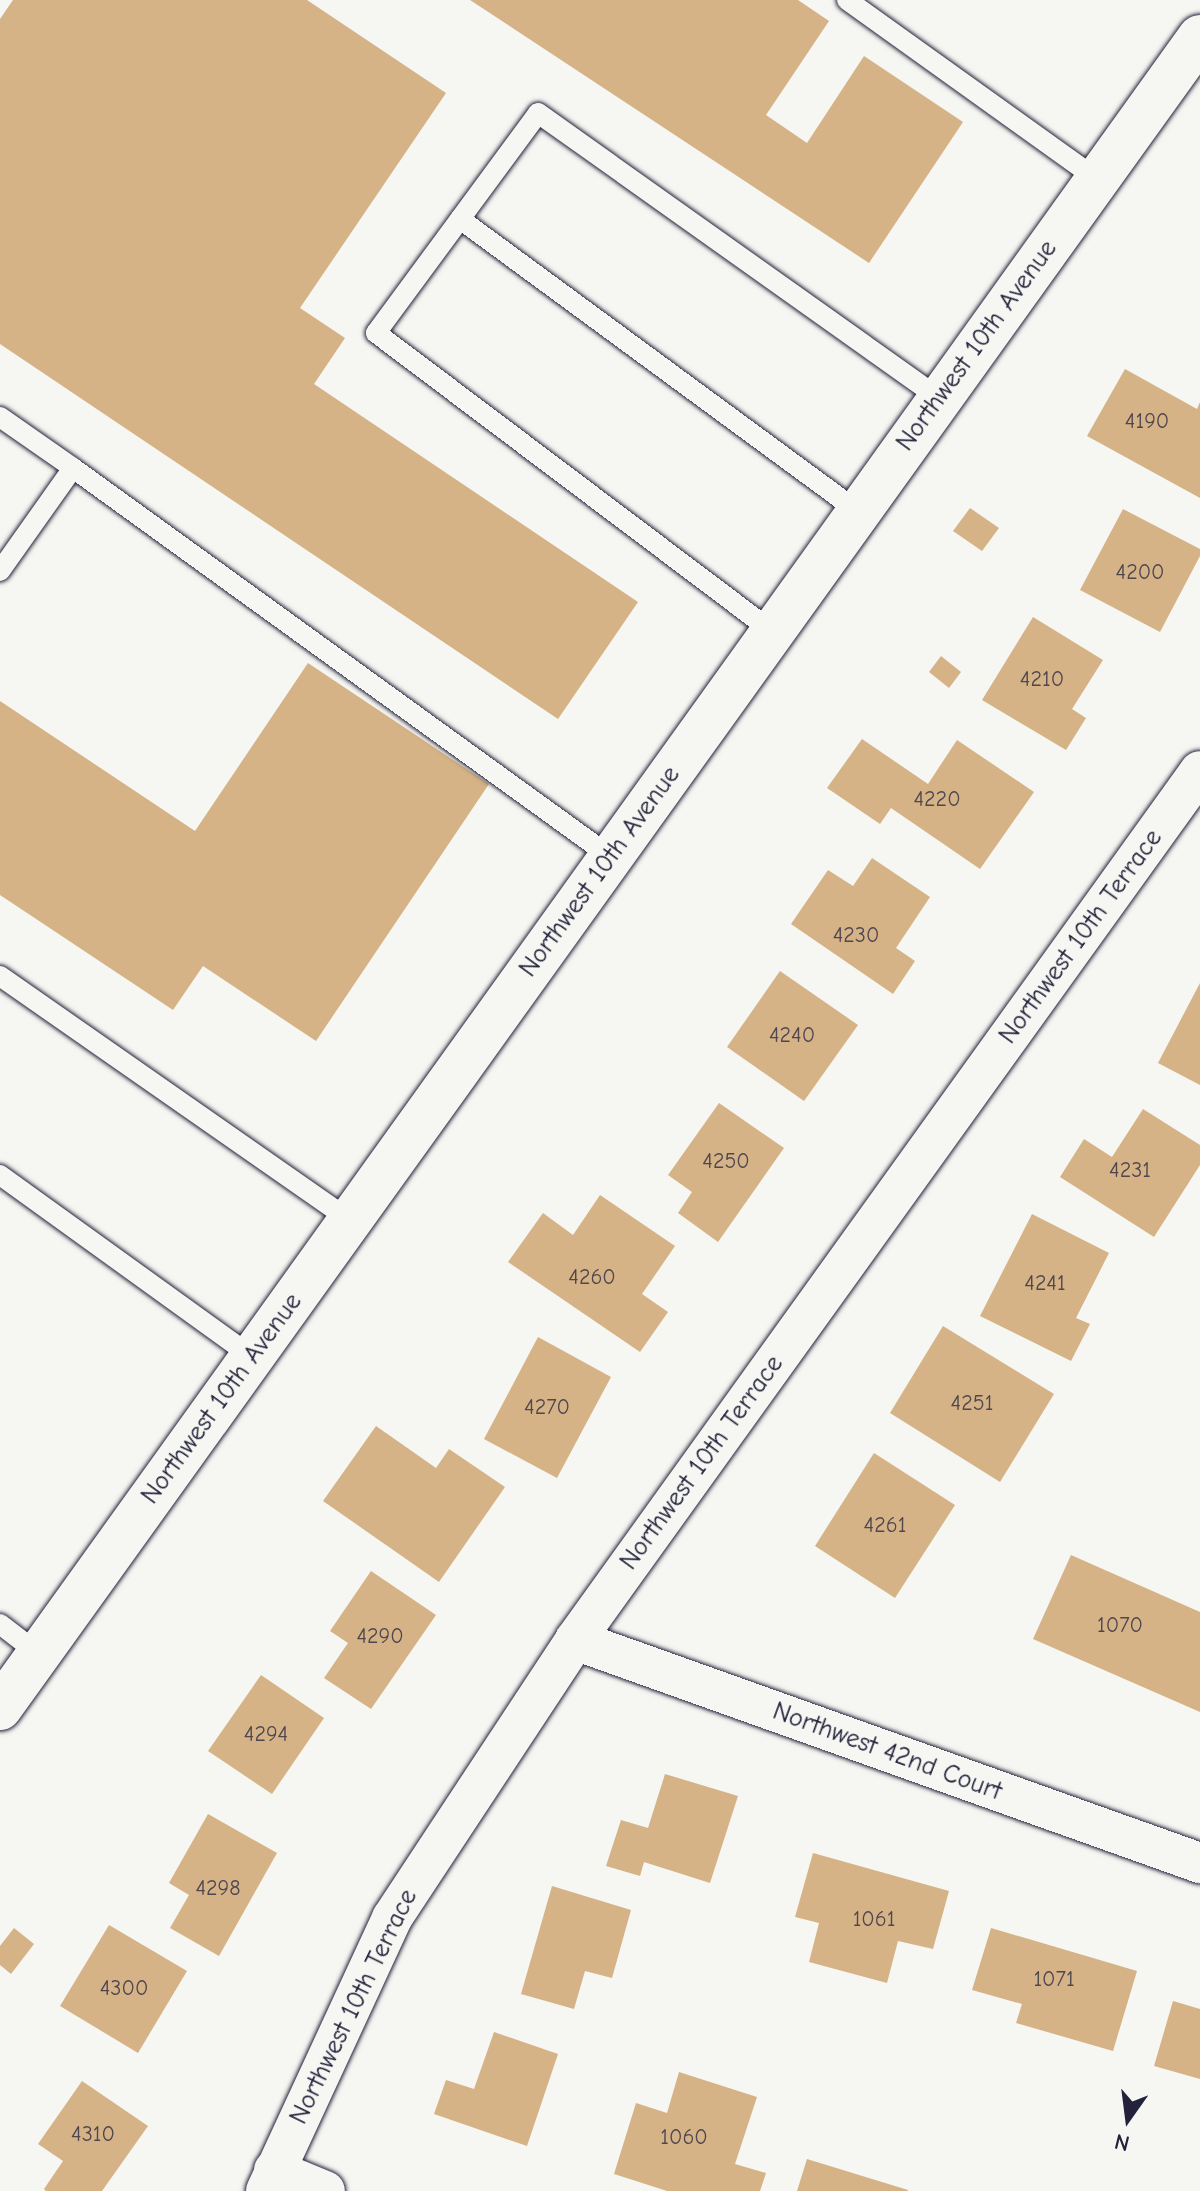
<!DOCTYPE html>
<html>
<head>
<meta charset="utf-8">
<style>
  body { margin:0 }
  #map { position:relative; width:1200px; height:2191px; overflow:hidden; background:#f6f6f2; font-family:"Comic Neue",sans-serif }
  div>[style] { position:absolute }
  .building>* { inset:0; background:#d5b387 }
  .roads { filter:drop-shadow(0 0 2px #22223b) drop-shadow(0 0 2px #22223b) }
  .service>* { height:20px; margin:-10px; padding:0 10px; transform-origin:10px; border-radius:10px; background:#f6f6f2 }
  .minor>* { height:40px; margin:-20px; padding:0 20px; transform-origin:20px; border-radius:20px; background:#f6f6f2 }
  .tertiary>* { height:44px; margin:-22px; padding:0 22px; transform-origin:22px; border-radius:22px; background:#f6f6f2 }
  span { translate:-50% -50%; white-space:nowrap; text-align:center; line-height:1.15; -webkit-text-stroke:6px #f6f6f2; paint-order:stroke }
  .number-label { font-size:22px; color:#4f464e }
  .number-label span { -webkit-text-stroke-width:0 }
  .street-label { font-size:26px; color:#22223b }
  .north { position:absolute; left:1088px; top:2079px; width:80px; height:80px; -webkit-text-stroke:6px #f6f6f2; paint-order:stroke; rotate:194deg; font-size:22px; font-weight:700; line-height:32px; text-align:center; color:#22223b }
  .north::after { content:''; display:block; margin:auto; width:28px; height:36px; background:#22223b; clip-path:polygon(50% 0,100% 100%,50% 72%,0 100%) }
</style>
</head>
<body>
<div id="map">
  <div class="building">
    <i style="clip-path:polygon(13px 0,307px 0,446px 93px,300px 308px,345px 338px,314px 384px,638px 602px,558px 719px,0 344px,0 19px)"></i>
    <i style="clip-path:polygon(470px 0,798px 0,829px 21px,766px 115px,807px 143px,864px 56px,963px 122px,869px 263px)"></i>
    <i style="clip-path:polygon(1125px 369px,1197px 409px,1200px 402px,1200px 498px,1087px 436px)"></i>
    <i style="clip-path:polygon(970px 508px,999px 528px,982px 551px,953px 531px)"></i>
    <i style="clip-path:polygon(1123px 509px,1200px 549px,1200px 556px,1160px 632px,1080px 590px)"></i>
    <i style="clip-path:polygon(1033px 617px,1103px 660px,1072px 709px,1086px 718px,1066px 750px,982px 700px)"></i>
    <i style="clip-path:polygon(941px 656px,961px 672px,949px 688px,929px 672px)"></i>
    <i style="clip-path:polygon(308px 663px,489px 784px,316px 1041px,203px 966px,173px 1010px,0 895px,0 701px,195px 831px)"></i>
    <i style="clip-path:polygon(862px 739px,928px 784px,957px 740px,1034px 792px,980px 869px,891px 808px,880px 824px,827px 788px)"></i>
    <i style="clip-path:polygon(872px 858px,930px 897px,896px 948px,915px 961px,893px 994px,791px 924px,828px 870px,853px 886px)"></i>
    <i style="clip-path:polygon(780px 971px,858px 1025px,804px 1101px,727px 1047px)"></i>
    <i style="clip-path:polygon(1200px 983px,1200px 1085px,1158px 1063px)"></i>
    <i style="clip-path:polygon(719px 1103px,784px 1148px,718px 1242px,678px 1213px,692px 1192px,668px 1175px)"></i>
    <i style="clip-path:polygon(1143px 1109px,1200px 1145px,1200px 1165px,1154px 1237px,1060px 1177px,1084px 1139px,1112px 1157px)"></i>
    <i style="clip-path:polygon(600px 1195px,675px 1246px,642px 1294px,668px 1312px,640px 1352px,508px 1262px,543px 1213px,573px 1235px)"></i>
    <i style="clip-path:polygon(1032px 1214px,1109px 1253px,1076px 1318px,1090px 1324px,1071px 1361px,980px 1316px)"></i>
    <i style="clip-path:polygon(943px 1326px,1054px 1394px,1000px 1482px,890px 1413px)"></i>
    <i style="clip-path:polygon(538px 1337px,611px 1377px,557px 1478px,484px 1439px)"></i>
    <i style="clip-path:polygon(376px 1426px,436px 1468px,449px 1449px,505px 1487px,439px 1582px,323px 1501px)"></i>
    <i style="clip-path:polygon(874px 1453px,955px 1505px,895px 1598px,815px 1546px)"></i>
    <i style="clip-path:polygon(1071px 1555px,1200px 1612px,1200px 1712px,1033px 1639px)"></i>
    <i style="clip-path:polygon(371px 1571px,436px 1615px,371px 1709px,324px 1678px,348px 1643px,330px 1631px)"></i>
    <i style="clip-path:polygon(261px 1675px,324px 1718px,272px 1794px,208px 1751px)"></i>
    <i style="clip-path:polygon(665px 1774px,738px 1796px,710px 1883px,644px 1862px,640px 1876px,606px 1866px,621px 1820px,648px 1828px)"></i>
    <i style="clip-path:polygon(208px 1814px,277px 1853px,219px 1956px,170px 1928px,189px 1895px,169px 1883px)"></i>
    <i style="clip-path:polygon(813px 1853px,949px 1891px,933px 1949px,898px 1941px,887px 1983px,809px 1962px,819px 1923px,795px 1917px)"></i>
    <i style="clip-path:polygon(552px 1886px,631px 1910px,612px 1978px,585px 1971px,574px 2009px,521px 1994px)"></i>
    <i style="clip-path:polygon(109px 1925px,187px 1971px,138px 2053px,60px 2006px)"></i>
    <i style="clip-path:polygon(14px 1928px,34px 1944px,11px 1974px,0 1965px,0 1946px)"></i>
    <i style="clip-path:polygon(991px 1928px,1137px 1971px,1113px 2051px,1016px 2023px,1022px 2004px,972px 1990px)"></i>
    <i style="clip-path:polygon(1173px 2001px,1200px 2009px,1200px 2079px,1154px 2066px)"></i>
    <i style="clip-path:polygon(494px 2032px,558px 2054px,527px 2146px,434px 2114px,446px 2080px,474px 2089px)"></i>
    <i style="clip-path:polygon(679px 2072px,757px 2097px,735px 2164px,766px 2173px,760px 2191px,667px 2191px,614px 2174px,636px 2103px,667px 2113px)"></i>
    <i style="clip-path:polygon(82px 2081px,148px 2126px,102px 2191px,46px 2191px,44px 2189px,63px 2161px,38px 2144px)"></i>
    <i style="clip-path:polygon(807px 2159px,908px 2190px,908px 2191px,797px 2191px)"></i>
  </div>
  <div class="roads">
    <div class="service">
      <i style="left:847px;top:0;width:307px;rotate:35.6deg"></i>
      <i style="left:460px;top:219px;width:493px;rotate:36.3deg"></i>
      <i style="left:0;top:417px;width:89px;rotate:34.9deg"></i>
      <i style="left:0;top:571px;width:126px;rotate:-54.7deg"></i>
      <i style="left:73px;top:468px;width:664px;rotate:35.87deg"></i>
      <i style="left:773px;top:632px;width:497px;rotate:-143deg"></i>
      <i style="left:376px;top:333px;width:273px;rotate:-53.6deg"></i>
      <i style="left:538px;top:113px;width:493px;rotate:35.4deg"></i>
      <i style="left:0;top:976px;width:428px;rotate:34.9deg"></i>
      <i style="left:0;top:1175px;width:311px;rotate:35.8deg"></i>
      <i style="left:0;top:1624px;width:49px;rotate:37.6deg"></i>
    </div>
    <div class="minor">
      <i style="left:575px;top:1640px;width:664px;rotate:19.64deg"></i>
      <i style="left:274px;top:2170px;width:55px;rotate:22.4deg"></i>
      <i style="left:266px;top:2191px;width:301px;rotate:-65.2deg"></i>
      <i style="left:392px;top:1918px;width:333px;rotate:-56.6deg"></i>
      <i style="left:575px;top:1640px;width:1070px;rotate:-54.28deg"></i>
    </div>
    <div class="tertiary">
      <i style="left:0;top:1708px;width:2057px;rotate:-54.32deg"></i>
    </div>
  </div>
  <div class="number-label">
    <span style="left:1147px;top:422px">4190</span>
    <span style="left:1140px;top:573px">4200</span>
    <span style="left:1042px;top:680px">4210</span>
    <span style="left:937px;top:800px">4220</span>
    <span style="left:856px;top:936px">4230</span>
    <span style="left:792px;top:1036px">4240</span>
    <span style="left:726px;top:1162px">4250</span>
    <span style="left:1130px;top:1171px">4231</span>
    <span style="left:592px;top:1278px">4260</span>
    <span style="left:1045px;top:1284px">4241</span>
    <span style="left:972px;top:1404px">4251</span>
    <span style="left:547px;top:1408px">4270</span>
    <span style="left:885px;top:1526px">4261</span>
    <span style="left:1120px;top:1626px">1070</span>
    <span style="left:380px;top:1637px">4290</span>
    <span style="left:266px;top:1735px">4294</span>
    <span style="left:218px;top:1889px">4298</span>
    <span style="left:874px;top:1920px">1061</span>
    <span style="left:1054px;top:1980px">1071</span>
    <span style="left:124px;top:1989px">4300</span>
    <span style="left:93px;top:2135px">4310</span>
    <span style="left:684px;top:2138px">1060</span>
  </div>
  <div class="street-label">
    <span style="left:977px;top:346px;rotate:-54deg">Northwest 10th Avenue</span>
    <span style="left:600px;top:872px;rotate:-54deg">Northwest 10th Avenue</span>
    <span style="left:1081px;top:937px;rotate:-54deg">Northwest 10th Terrace</span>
    <span style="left:222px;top:1399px;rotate:-54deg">Northwest 10th Avenue</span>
    <span style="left:702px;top:1463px;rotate:-54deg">Northwest 10th Terrace</span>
    <span style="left:887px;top:1752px;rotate:20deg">Northwest 42nd Court</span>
    <span style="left:354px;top:2007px;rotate:-64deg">Northwest 10th Terrace</span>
  </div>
  <div class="north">N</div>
</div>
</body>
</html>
